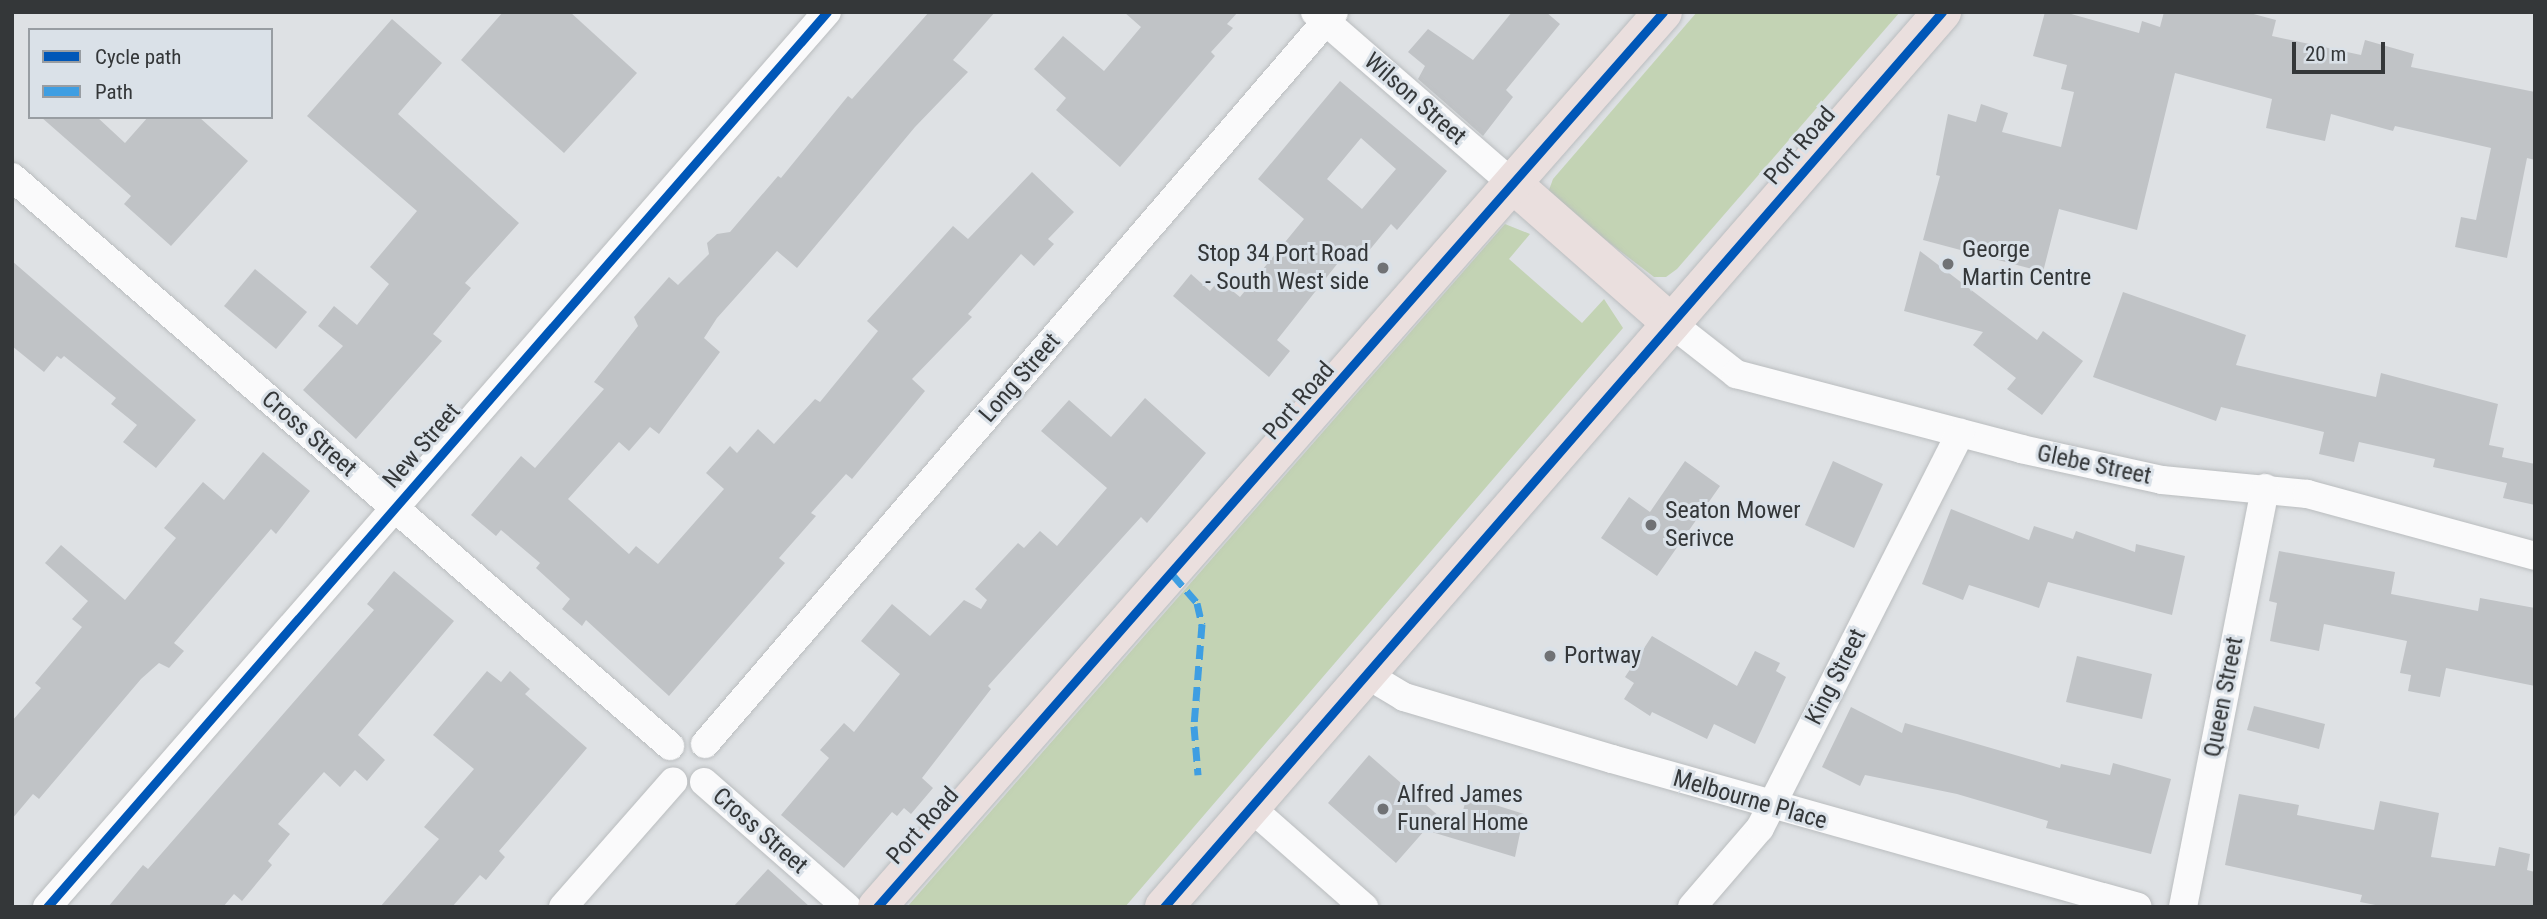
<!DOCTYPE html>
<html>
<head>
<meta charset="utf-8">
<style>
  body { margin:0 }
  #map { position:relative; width:2547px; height:919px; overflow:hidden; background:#dee1e4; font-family:"Roboto Condensed",sans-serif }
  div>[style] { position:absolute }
  .green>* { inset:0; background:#c3d3b4 }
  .building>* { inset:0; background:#c0c3c6 }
  .roads { filter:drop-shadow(0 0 2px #babdbf) drop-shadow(0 0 2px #babdbf) }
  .minor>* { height:28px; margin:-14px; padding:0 14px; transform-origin:14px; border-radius:14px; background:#fafafb }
  .trunk>* { height:38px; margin:-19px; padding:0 19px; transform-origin:19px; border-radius:19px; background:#eadfde }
  .quiet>* { height:7px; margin-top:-3.5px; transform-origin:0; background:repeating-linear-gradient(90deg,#3e9ee2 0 14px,transparent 0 21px) }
  .cycleway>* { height:9px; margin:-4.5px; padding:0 4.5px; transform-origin:4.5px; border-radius:4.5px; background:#0057b8 }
  .dots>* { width:19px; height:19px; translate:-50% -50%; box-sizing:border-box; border:4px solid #dae1e8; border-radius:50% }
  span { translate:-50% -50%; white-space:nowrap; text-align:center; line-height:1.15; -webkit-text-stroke:6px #dae1e8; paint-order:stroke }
  .street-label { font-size:24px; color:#343739 }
  .poi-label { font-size:24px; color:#343739 }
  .left { translate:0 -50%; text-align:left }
  .right { translate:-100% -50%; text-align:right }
  .frame { position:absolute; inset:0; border:14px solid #343739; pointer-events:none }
  .legend { position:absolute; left:28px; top:28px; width:245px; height:91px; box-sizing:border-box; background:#dae1e8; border:2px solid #989da2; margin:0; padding:9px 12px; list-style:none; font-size:21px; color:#343739 }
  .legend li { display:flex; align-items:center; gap:14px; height:35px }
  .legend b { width:35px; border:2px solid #989da2 }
  .scale { position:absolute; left:2292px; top:42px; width:93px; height:32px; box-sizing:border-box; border:4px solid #343739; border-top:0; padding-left:9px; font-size:21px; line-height:24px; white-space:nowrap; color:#343739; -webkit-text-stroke:5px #dae1e8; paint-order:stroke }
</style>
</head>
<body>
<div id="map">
  <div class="green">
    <i style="clip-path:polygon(1697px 12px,1900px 12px,1677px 269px,1666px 277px,1654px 277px,1555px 201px,1549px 190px,1553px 179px)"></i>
    <i style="clip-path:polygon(1505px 224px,1530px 234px,1509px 259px,1582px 323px,1604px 299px,1623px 328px,1125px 907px,907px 907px)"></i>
  </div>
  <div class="building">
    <i style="clip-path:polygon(503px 12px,570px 12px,637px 73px,564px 153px,461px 60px)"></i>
    <i style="clip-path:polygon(929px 12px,995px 12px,953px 60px,968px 72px,915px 127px,797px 268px,777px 251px,717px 318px,704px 338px,720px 352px,659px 434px,650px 427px,629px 451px,619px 442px,568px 499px,629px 554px,636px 546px,658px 564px,724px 489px,706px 473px,730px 446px,737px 453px,758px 429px,774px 444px,815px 399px,820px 402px,878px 331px,867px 321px,953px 226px,968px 239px,1032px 172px,1074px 212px,1048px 239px,1054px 244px,1034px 266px,1021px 254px,968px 314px,972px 317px,912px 379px,925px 391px,852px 479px,846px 474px,811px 513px,816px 516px,779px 558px,785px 563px,669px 696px,586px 620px,582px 626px,562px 609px,570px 599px,536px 568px,540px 563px,501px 530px,496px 536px,471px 515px,521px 456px,535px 468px,604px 389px,594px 382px,638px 326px,634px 317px,669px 277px,678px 285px,709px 254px,707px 243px,717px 234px,730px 232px,778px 176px,781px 178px,848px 96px,852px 99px)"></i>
    <i style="clip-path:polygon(1124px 12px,1238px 12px,1227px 24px,1233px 28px,1211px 52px,1215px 56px,1120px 167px,1056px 110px,1066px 98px,1034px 69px,1063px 36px,1104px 71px,1141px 27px)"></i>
    <i style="clip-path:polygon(1512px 12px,1546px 12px,1560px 24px,1506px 90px,1513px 97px,1483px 136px,1418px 79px,1425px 66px,1408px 52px,1428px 29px,1473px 60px)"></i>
    <i style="clip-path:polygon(2045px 12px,2064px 12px,2139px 33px,2142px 21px,2160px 27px,2164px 12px,2246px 12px,2276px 20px,2272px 36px,2361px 55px,2365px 40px,2414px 54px,2411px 67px,2535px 92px,2535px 160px,2527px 158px,2507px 258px,2455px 247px,2461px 217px,2476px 220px,2491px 148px,2395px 126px,2393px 131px,2331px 114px,2325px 141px,2266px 128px,2272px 99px,2175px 73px,2137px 230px,2059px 209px,2043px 272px,1923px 240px,1940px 176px,1936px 175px,1948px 114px,1976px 122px,1981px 104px,2008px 113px,2002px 132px,2061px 147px,2074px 92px,2061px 89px,2067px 65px,2033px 56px)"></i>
    <i style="clip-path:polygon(392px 19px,442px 63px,398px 114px,519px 223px,465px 283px,471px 288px,433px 334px,442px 341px,356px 439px,303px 390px,343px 346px,318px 326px,334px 306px,357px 325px,389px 284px,370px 267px,417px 211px,307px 116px)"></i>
    <i style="clip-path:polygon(evenodd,1340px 81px,1447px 171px,1397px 230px,1391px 224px,1358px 264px,1345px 254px,1277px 340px,1290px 351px,1269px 377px,1173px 296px,1191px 274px,1210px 291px,1219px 280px,1240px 297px,1304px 219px,1258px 179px,1340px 81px,1361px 138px,1396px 169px,1362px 209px,1327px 179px,1361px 138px)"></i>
    <i style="clip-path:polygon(41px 117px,97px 117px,125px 143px,148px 117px,199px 117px,248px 161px,171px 246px,124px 204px,131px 196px)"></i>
    <i style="clip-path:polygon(1920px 251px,2037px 340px,2043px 331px,2083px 361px,2042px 415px,2007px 389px,2016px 378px,1973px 345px,1983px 332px,1904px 311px)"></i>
    <i style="clip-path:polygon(12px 261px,196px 420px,156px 468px,123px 442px,137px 425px,111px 404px,116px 398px,64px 356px,61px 359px,57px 356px,44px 372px,12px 346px)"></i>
    <i style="clip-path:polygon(255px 269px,307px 312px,276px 349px,224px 306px)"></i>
    <i style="clip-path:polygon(2123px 292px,2246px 335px,2236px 365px,2376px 397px,2381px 373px,2498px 404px,2489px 445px,2504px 448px,2502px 457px,2535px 464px,2535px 505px,2503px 498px,2507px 483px,2433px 467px,2435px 459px,2359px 442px,2354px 462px,2319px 454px,2324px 432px,2221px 407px,2216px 421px,2093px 377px)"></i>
    <i style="clip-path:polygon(1145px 398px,1206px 453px,1147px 523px,1141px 517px,988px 686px,991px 689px,922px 778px,933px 788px,911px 814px,904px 808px,897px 816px,892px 812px,844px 868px,781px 815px,829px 758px,820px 750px,844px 723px,854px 732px,900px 674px,861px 641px,892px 604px,930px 636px,964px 600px,981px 609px,987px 600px,975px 589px,1018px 543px,1024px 548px,1040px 531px,1057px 546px,1107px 488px,1041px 431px,1069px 400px,1111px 437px)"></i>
    <i style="clip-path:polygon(263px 452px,310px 491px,276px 534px,271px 529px,174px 643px,184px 651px,169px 668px,159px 663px,141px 679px,39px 799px,33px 794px,12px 819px,12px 721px,41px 688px,35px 683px,82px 627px,72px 619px,88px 601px,45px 563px,61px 545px,125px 600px,176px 538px,164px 528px,203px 482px,224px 500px)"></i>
    <i style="clip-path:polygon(1685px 461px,1720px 486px,1657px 576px,1601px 538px,1629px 497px,1650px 512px)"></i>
    <i style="clip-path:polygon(1833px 461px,1883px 484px,1854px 548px,1805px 525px)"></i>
    <i style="clip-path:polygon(1951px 509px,2029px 540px,2034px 526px,2073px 539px,2076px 531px,2135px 552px,2136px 544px,2185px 556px,2172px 615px,2048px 582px,2039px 608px,1969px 585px,1963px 600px,1922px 584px)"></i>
    <i style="clip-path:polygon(2279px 551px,2395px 572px,2391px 594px,2478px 611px,2480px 598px,2535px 608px,2535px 686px,2446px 668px,2440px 697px,2408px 691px,2411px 675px,2400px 673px,2407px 641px,2324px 624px,2319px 651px,2270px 641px,2277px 603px,2269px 601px)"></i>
    <i style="clip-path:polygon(394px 571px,454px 621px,358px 735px,385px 760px,367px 781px,355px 770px,340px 787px,324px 772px,278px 824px,290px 834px,268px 861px,272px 865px,242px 901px,234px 894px,223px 907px,108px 907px,143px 865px,148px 869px,374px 610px,367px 604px)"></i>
    <i style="clip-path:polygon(1652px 636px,1737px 686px,1755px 651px,1780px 663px,1776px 671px,1786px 677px,1755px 744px,1714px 724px,1707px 739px,1652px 712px,1650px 716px,1624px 699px,1634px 683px,1625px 677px)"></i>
    <i style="clip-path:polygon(2077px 656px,2152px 674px,2142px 719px,2066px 702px)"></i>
    <i style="clip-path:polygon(487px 671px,501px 682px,510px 671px,530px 689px,525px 694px,587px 748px,499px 851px,505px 857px,486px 880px,480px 875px,452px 907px,380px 907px,439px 839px,424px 827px,474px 769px,433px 735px)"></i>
    <i style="clip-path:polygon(2254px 706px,2325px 724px,2319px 749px,2247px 730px)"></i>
    <i style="clip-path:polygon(1851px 707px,1902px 733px,1905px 723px,2060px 768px,2061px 764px,2110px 775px,2113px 763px,2171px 779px,2151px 854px,2046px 828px,2048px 821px,1957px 794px,1865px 775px,1860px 786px,1822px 767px)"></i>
    <i style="clip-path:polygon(1369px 755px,1457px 832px,1467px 796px,1524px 814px,1515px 857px,1425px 830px,1396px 863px,1328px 803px)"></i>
    <i style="clip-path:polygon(2239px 794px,2299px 805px,2297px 815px,2374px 830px,2380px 801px,2439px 813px,2431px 857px,2495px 866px,2499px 847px,2530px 854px,2527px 870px,2535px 872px,2535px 907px,2386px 907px,2360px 902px,2362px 895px,2225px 865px)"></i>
    <i style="clip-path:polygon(768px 869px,810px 907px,733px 907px)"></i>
  </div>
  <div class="roads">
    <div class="minor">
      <i style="left:1315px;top:12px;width:264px;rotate:41deg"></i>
      <i style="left:12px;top:177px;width:870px;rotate:40.85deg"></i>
      <i style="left:1671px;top:323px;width:83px;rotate:38.1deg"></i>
      <i style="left:1736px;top:374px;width:295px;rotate:14.7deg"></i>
      <i style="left:2021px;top:449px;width:144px;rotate:12.4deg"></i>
      <i style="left:2162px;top:480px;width:146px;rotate:5.5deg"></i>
      <i style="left:2307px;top:494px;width:236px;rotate:15.2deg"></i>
      <i style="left:1369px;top:676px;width:41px;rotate:31deg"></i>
      <i style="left:1404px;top:697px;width:217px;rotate:16.6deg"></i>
      <i style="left:1612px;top:759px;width:546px;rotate:15.71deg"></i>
      <i style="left:705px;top:744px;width:965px;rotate:-49.33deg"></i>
      <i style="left:704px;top:782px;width:190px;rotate:41.2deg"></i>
      <i style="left:1250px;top:807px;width:152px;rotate:41.3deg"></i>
      <i style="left:47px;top:907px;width:1187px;rotate:-48.93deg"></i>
      <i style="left:563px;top:907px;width:167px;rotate:-48.7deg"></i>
      <i style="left:1692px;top:907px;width:104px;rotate:-49.3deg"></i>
      <i style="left:1760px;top:828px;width:443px;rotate:-63.1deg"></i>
      <i style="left:2183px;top:907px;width:427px;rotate:-78.9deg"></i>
    </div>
    <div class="trunk">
      <i style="left:1514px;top:185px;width:209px;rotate:41.3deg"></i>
      <i style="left:877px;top:907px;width:1191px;rotate:-48.71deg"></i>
      <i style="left:1164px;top:907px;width:1186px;rotate:-49deg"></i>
    </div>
  </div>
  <div class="quiet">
    <i style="left:1173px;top:575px;width:37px;rotate:49deg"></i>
    <i style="left:1197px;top:603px;width:22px;rotate:77deg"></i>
    <i style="left:1202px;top:624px;width:102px;rotate:94.5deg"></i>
    <i style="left:1194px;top:726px;width:49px;rotate:85.3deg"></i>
  </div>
  <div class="cycleway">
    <i style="left:47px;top:907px;width:1187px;rotate:-48.93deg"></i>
    <i style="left:877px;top:907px;width:1191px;rotate:-48.71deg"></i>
    <i style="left:1164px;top:907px;width:1186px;rotate:-49deg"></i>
  </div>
  <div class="dots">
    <i style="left:1948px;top:264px;background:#707275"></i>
    <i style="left:1383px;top:268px;background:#707275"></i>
    <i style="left:1651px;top:525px;background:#707275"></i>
    <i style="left:1550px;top:656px;background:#707275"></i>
    <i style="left:1383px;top:809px;background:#707275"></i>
  </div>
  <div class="street-label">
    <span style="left:1415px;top:99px;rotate:41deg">Wilson Street</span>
    <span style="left:1800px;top:146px;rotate:-49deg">Port Road</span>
    <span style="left:1020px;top:378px;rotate:-49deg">Long Street</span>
    <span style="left:1299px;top:401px;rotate:-49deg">Port Road</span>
    <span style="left:309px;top:434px;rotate:41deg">Cross Street</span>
    <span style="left:422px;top:446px;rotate:-49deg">New Street</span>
    <span style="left:2094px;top:465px;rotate:12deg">Glebe Street</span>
    <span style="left:1836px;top:677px;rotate:-63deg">King Street</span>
    <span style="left:2224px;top:697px;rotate:-79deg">Queen Street</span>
    <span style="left:1750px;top:800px;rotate:16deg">Melbourne Place</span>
    <span style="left:923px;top:826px;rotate:-48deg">Port Road</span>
    <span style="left:760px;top:831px;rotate:41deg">Cross Street</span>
  </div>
  <div class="poi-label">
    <span class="left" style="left:1962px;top:264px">George<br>Martin Centre</span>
    <span class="right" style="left:1369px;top:268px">Stop 34 Port Road<br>- South West side</span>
    <span class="left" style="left:1665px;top:525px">Seaton Mower<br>Serivce</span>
    <span class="left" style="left:1564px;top:656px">Portway</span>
    <span class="left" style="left:1397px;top:809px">Alfred James<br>Funeral Home</span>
  </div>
  <div class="frame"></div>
  <ul class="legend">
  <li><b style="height:9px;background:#0057b8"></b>Cycle path</li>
  <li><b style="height:9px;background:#3e9ee2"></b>Path</li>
  </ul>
  <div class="scale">20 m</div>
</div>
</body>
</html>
